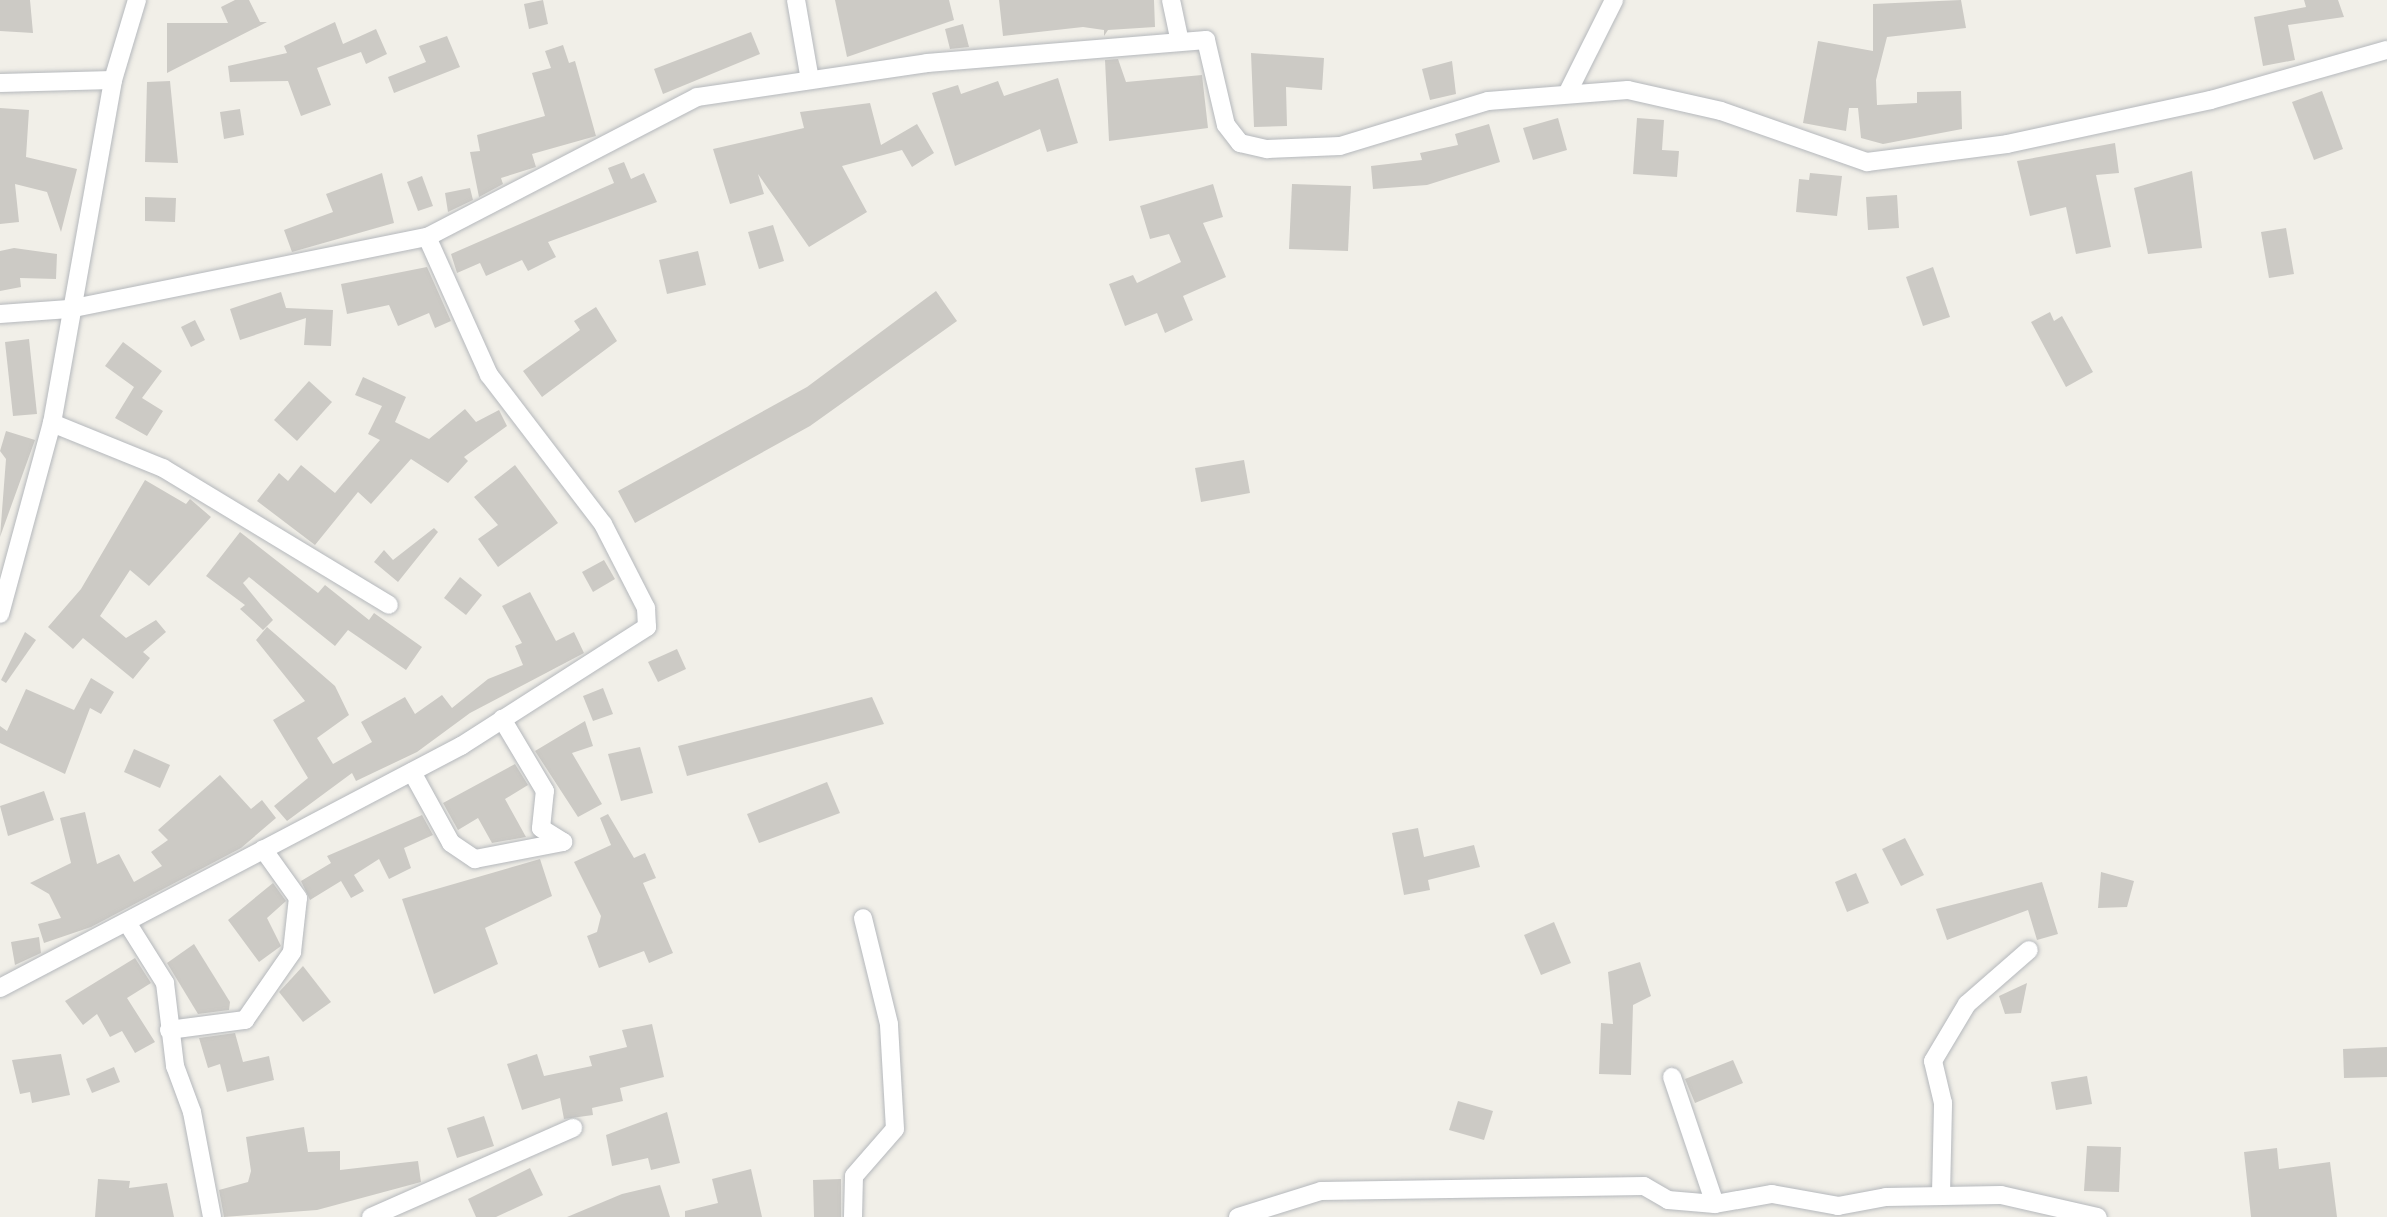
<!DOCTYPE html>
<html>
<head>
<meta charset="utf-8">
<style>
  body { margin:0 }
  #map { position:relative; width:2387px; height:1217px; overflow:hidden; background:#f1efe8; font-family:"Space Grotesk",sans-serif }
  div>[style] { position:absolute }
  .building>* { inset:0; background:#cccac5 }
  .roads { filter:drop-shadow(0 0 2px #b5b8bc) drop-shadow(0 0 2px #b5b8bc) }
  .minor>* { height:18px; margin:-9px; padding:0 9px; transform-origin:9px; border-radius:9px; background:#fff }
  span { translate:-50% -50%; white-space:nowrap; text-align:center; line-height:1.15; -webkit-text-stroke:6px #fff; paint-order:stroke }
</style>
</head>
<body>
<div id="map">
  <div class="building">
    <i style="clip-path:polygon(0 0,30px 0,33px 33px,0 31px)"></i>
    <i style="clip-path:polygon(235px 0,249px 0,260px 22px,267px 22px,167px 73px,167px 23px,228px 23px,221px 7px)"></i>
    <i style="clip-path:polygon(543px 0,548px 24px,529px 29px,524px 4px)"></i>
    <i style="clip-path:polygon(835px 0,949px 0,954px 20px,847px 57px)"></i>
    <i style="clip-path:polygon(999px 0,1154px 0,1155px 27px,1108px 30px,1104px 36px,1104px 30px,1083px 27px,1003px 36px)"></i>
    <i style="clip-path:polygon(1961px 0,1966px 28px,1887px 37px,1876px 80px,1877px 105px,1917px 103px,1917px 92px,1961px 91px,1962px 129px,1883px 144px,1861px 138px,1858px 108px,1849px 108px,1846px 131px,1803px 123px,1818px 41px,1873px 51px,1873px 4px)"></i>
    <i style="clip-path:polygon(2304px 0,2338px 0,2344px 17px,2288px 25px,2295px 60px,2263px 66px,2254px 17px,2306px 7px)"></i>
    <i style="clip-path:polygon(335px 22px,343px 44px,376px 29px,387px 54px,366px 64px,361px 52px,317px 68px,331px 105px,301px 116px,288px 81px,230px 82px,228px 66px,287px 53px,284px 46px)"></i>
    <i style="clip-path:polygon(963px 24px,969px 47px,950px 49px,945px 29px)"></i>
    <i style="clip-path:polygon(751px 32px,760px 54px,663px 94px,654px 69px)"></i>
    <i style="clip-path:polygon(447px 36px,460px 67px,394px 93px,388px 77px,426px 62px,419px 46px)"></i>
    <i style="clip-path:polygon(563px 45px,569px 63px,575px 61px,596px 136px,532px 154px,536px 167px,501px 178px,503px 184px,479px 197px,470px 152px,480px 151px,477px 135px,545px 116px,532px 73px,551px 68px,545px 51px)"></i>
    <i style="clip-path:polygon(1251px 53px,1324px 58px,1322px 90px,1286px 87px,1287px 126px,1254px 127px)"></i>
    <i style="clip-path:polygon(1118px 59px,1126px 82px,1202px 75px,1208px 128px,1109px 141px,1105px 60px)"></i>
    <i style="clip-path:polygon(1452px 61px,1456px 94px,1430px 100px,1422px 69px)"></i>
    <i style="clip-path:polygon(1058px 78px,1078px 143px,1047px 152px,1040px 129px,955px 166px,932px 93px,958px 85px,961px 94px,998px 81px,1004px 96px)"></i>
    <i style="clip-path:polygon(170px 81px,178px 163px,145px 162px,147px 82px)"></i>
    <i style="clip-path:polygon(2322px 91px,2343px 149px,2314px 160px,2292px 102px)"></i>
    <i style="clip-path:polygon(870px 103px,881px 145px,917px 124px,934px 153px,912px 167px,902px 150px,842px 166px,867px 212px,809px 247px,758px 174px,764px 194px,730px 204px,713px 149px,804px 128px,800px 112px)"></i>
    <i style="clip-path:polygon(0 108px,29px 110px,26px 157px,77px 169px,61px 232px,47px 192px,15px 184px,19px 222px,0 224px)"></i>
    <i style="clip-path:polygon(240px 109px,244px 135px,224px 139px,220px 112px)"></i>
    <i style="clip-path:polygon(1558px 118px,1567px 150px,1533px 160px,1523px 128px)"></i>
    <i style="clip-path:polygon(1637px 118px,1664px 120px,1662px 150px,1679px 151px,1677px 177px,1633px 174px)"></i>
    <i style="clip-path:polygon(1489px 124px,1500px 162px,1427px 185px,1373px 189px,1371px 166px,1422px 160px,1420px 153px,1458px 145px,1455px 134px)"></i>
    <i style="clip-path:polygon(2115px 143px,2119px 173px,2096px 175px,2111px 247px,2076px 254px,2066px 207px,2030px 216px,2017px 161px)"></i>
    <i style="clip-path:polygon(624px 162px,631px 179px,644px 173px,657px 202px,548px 242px,556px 257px,528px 271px,522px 260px,486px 276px,480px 263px,457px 273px,451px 254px,614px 183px,608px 168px)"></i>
    <i style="clip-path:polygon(2192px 171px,2202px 248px,2148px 254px,2134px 188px)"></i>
    <i style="clip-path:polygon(382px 173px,394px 223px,292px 252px,284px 230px,333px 212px,326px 194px)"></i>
    <i style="clip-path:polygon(1810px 173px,1842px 176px,1837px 216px,1796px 212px,1799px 179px,1809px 180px)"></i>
    <i style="clip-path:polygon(422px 176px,433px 206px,418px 211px,407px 182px)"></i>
    <i style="clip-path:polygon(1213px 184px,1223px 217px,1203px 223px,1226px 277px,1183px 296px,1193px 320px,1165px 333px,1157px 313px,1125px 326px,1109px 284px,1133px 275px,1137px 283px,1181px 262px,1169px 234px,1150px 239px,1140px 206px)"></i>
    <i style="clip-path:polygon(1292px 184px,1351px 186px,1348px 251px,1289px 249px)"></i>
    <i style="clip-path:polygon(470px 188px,473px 200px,448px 212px,445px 193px)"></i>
    <i style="clip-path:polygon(1897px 195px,1899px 228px,1868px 230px,1866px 197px)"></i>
    <i style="clip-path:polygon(145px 197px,176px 198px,175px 222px,145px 221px)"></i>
    <i style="clip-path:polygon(773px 225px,784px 261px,759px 269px,748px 232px)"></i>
    <i style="clip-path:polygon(2286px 228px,2294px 274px,2269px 278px,2261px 232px)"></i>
    <i style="clip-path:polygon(14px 248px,57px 254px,56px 279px,20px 278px,21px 287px,0 291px,0 251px)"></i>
    <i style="clip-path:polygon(698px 251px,706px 285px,667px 294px,659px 260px)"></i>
    <i style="clip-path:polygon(427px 267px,451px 321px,435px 328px,429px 313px,398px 326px,389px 305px,347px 314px,341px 284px)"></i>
    <i style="clip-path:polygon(1933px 267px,1950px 317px,1923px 326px,1906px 277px)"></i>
    <i style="clip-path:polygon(936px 291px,957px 321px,810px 426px,635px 523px,618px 491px,807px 387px)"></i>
    <i style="clip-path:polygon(281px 292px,286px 308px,333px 310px,331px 346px,304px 345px,306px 318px,240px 340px,230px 309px)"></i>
    <i style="clip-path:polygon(596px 307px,617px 341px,542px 397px,523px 371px,580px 330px,574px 321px)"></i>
    <i style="clip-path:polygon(2050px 312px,2054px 321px,2062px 316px,2093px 372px,2066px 387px,2031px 322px)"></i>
    <i style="clip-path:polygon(195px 320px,205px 340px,191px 347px,181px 327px)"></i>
    <i style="clip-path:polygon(29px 339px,37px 414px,13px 416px,5px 342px)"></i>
    <i style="clip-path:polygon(123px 342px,162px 371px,142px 398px,163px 411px,147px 436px,115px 418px,134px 387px,105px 366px)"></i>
    <i style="clip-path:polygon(363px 377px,406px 397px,395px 422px,429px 439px,465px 409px,476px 422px,499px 410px,507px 426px,464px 457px,468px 461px,448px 483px,411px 459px,371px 504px,358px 492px,315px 545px,257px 501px,279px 473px,288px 481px,301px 465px,335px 493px,380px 440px,368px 434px,382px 406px,355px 395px)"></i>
    <i style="clip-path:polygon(309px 381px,332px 402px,297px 441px,274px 420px)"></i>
    <i style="clip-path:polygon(6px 431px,35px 440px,0 537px,6px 459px,0 451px)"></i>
    <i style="clip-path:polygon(1244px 460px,1250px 493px,1201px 502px,1195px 468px)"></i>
    <i style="clip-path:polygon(515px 465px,558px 523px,498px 567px,478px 539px,498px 525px,474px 497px)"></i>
    <i style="clip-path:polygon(145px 480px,186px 504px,190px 499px,211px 517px,149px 586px,130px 570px,100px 616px,126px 638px,156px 620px,166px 632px,143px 652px,150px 658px,133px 679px,83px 638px,73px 649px,48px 627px,81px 589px)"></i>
    <i style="clip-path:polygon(434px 528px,438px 532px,398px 582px,374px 562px,384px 550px,393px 560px)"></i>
    <i style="clip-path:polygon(240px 532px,318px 593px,325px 585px,369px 620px,374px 613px,422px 647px,406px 670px,348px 630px,335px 646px,249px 577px,243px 583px,273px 620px,263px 630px,240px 609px,245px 605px,206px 576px)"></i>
    <i style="clip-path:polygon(604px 560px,615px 579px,593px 592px,582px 572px)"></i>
    <i style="clip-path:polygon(460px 577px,482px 595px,466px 615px,444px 598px)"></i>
    <i style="clip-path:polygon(530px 592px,556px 641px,574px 632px,584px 653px,470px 713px,417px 752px,356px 781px,352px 773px,287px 821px,274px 806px,308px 778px,273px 720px,305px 701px,256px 640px,267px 627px,335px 686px,349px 715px,317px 738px,333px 764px,372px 742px,361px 722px,405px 697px,415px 714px,442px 695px,452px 708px,488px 679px,523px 665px,515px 646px,522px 643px,502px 606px)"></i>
    <i style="clip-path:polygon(25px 632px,36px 640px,6px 683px,1px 680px)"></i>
    <i style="clip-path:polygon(677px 649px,686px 669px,658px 682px,648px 662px)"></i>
    <i style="clip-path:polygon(91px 678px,114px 692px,101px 714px,90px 708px,65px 774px,0 743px,0 726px,7px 731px,26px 689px,74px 710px)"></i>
    <i style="clip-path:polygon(603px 688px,613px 714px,593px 721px,583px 696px)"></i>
    <i style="clip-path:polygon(872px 697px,884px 724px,687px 776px,678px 746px)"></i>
    <i style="clip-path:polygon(585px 721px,593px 746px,572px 753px,602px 804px,578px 817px,535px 751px)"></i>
    <i style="clip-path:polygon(640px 747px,653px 793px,621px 801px,608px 754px)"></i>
    <i style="clip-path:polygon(134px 749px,170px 765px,160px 788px,124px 772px)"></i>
    <i style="clip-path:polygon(515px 764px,528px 785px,505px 799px,526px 837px,492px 843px,478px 818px,458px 830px,443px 803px)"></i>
    <i style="clip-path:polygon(220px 775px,251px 809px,262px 800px,276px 818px,241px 848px,91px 927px,44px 943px,38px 924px,61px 918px,49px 894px,30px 883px,71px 863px,60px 818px,85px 812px,97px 864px,119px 854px,134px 882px,162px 866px,151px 852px,168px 840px,158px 830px)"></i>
    <i style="clip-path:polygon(827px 782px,840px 813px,759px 843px,747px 814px)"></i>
    <i style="clip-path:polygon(44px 791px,54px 820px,8px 836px,0 806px)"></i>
    <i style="clip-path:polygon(608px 814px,634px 858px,645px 853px,656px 878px,643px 883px,673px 953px,649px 963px,644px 951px,599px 968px,587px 936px,597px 932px,601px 916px,574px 862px,611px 845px,600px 818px)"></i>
    <i style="clip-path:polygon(422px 815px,433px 835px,404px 848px,411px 868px,389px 879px,379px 859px,354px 875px,364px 891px,351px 898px,341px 881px,310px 900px,301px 881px,331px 863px,327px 856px)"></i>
    <i style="clip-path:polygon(1418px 828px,1424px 857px,1474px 845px,1480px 867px,1428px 880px,1430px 890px,1404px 895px,1392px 833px)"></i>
    <i style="clip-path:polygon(1905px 838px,1924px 875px,1901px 886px,1882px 849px)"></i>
    <i style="clip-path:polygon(540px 859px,552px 896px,485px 928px,498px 964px,434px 994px,402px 899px)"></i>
    <i style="clip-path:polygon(2101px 872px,2134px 881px,2127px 907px,2098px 908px)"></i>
    <i style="clip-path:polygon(1856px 873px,1869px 903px,1847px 912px,1835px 882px)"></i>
    <i style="clip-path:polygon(2042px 882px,2058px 934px,2037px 940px,2028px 910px,1947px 940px,1936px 909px)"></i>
    <i style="clip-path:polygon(273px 883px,286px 901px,267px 918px,281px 946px,259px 962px,228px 920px)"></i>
    <i style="clip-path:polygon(1554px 922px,1571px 963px,1541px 975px,1524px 935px)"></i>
    <i style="clip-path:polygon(39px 937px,41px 953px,15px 965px,11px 942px)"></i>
    <i style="clip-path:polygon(194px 944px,230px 1002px,229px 1010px,198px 1014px,167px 963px)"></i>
    <i style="clip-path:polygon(135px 958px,151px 983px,127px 998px,155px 1042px,135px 1053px,122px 1031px,110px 1037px,97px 1014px,83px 1025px,65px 1001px)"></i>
    <i style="clip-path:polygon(1640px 962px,1651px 996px,1633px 1005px,1631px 1075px,1599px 1074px,1601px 1023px,1613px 1024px,1608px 972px)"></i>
    <i style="clip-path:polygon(303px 966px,331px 1002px,303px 1022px,279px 992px)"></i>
    <i style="clip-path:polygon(2027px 983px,2021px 1013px,2005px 1014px,1999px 996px)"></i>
    <i style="clip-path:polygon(652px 1024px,664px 1077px,620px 1088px,623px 1101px,592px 1108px,593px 1115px,564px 1119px,560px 1098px,522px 1110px,507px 1064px,537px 1054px,544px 1076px,592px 1066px,589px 1056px,627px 1047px,622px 1030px)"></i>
    <i style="clip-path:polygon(235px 1033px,243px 1062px,269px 1056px,274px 1080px,227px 1092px,220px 1064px,208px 1068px,199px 1038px)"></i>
    <i style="clip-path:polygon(2387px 1047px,2387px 1077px,2344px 1078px,2343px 1049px)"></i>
    <i style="clip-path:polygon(61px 1054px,70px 1095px,32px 1103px,30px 1092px,20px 1094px,12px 1060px)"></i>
    <i style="clip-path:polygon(1733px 1060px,1743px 1083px,1695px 1103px,1685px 1079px)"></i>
    <i style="clip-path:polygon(114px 1067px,120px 1082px,92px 1093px,86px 1079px)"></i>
    <i style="clip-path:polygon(2087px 1076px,2092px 1104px,2056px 1110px,2051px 1082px)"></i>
    <i style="clip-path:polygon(1458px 1101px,1493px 1111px,1484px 1140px,1449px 1130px)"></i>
    <i style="clip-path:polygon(667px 1112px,680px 1163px,651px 1170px,648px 1158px,612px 1166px,606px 1135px)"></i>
    <i style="clip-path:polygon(484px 1116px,494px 1146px,457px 1158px,447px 1128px)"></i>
    <i style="clip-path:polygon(304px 1127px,308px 1152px,340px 1151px,340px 1170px,418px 1161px,421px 1182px,317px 1210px,224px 1217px,219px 1190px,248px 1182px,251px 1171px,246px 1137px)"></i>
    <i style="clip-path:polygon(2087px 1146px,2121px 1147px,2119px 1192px,2084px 1191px)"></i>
    <i style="clip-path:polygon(2277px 1148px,2279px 1169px,2330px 1162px,2337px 1217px,2251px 1217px,2244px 1152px)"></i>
    <i style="clip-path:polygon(530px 1168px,543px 1195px,496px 1217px,476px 1217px,468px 1199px)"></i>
    <i style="clip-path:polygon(751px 1169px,762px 1217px,685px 1217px,685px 1211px,718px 1203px,712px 1179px)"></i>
    <i style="clip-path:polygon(98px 1179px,130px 1181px,129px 1188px,167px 1183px,174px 1217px,95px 1217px)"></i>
    <i style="clip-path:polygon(841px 1179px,841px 1217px,814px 1217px,813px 1180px)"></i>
    <i style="clip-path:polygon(660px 1185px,670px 1217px,567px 1217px,622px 1194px)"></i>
  </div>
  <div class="roads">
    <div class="minor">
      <i style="left:796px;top:0;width:81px;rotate:80.1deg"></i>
      <i style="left:1171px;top:0;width:39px;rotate:78deg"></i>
      <i style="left:0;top:83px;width:113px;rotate:-1.5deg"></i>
      <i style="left:1568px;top:92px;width:103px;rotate:-63.4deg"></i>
      <i style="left:0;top:314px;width:69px;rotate:-4.1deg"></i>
      <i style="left:69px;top:309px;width:365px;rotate:-11.4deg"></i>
      <i style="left:427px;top:237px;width:304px;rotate:-27.4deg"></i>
      <i style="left:697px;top:97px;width:232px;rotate:-8.4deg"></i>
      <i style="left:927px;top:63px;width:280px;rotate:-4.7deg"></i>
      <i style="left:1206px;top:40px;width:87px;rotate:76.8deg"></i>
      <i style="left:1226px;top:125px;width:23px;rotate:52deg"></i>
      <i style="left:1240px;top:143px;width:28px;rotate:13deg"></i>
      <i style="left:1267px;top:149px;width:73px;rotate:-2.4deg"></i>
      <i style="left:1340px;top:146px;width:155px;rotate:-16.9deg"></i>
      <i style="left:1488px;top:101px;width:140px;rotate:-4.5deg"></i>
      <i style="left:1628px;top:90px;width:95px;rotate:12.7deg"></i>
      <i style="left:1721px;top:111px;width:155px;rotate:19.3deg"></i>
      <i style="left:1867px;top:162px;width:141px;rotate:-7.3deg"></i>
      <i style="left:2007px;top:144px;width:209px;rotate:-12.2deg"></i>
      <i style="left:2211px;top:100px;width:183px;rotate:-15.9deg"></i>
      <i style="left:52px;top:423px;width:120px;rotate:22.1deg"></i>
      <i style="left:163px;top:468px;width:264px;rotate:31.2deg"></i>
      <i style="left:0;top:614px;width:198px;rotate:-74.8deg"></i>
      <i style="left:52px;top:423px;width:348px;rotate:-79.9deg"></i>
      <i style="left:113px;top:80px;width:84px;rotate:-73.3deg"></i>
      <i style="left:412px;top:772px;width:81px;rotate:61.2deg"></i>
      <i style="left:451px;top:843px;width:29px;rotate:34deg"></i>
      <i style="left:475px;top:859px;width:90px;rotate:-10.9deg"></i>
      <i style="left:563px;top:842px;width:26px;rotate:-148deg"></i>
      <i style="left:541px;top:828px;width:37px;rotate:-84deg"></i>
      <i style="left:545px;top:791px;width:84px;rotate:-120.8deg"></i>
      <i style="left:128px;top:924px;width:70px;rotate:57.9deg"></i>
      <i style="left:165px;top:983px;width:84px;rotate:83.1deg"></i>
      <i style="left:175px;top:1066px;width:49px;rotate:69.7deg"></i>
      <i style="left:192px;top:1112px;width:107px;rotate:79.2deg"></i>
      <i style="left:0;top:988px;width:521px;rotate:-27.7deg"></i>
      <i style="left:461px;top:746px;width:221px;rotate:-32.6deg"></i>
      <i style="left:647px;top:627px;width:19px;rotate:-93deg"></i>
      <i style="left:646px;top:608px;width:94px;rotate:-117.1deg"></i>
      <i style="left:603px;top:524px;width:188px;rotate:-127.4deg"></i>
      <i style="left:489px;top:375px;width:151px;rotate:-114.2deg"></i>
      <i style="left:169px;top:1030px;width:77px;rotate:-7.5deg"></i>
      <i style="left:245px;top:1020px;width:83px;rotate:-55.3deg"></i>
      <i style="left:292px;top:952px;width:54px;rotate:-83.7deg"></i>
      <i style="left:298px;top:898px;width:60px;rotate:-125.5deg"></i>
      <i style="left:1672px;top:1077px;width:134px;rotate:71.3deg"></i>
      <i style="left:1941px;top:1194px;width:91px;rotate:-88.7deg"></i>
      <i style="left:1943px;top:1103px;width:43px;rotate:-103.4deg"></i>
      <i style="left:1933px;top:1061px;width:66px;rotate:-59.2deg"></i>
      <i style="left:1967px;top:1004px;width:82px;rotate:-41.1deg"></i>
      <i style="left:371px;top:1217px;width:221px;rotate:-23.8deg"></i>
      <i style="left:853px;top:1217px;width:41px;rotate:-88.6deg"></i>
      <i style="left:854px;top:1176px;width:62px;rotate:-48.9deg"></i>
      <i style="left:895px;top:1129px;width:105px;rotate:-93.3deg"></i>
      <i style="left:889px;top:1024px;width:109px;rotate:-103.8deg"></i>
      <i style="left:1238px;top:1217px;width:87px;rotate:-17.4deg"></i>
      <i style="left:1321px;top:1191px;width:323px;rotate:-0.9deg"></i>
      <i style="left:1644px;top:1186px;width:28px;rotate:30deg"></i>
      <i style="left:1668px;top:1200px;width:47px;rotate:4.9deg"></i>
      <i style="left:1715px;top:1204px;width:58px;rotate:-10deg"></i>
      <i style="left:1772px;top:1194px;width:67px;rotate:10.3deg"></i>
      <i style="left:1838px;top:1206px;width:49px;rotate:-10.6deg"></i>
      <i style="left:1886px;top:1197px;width:115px;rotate:-1deg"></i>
      <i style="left:2001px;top:1195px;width:99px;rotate:12.8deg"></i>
    </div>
  </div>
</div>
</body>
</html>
